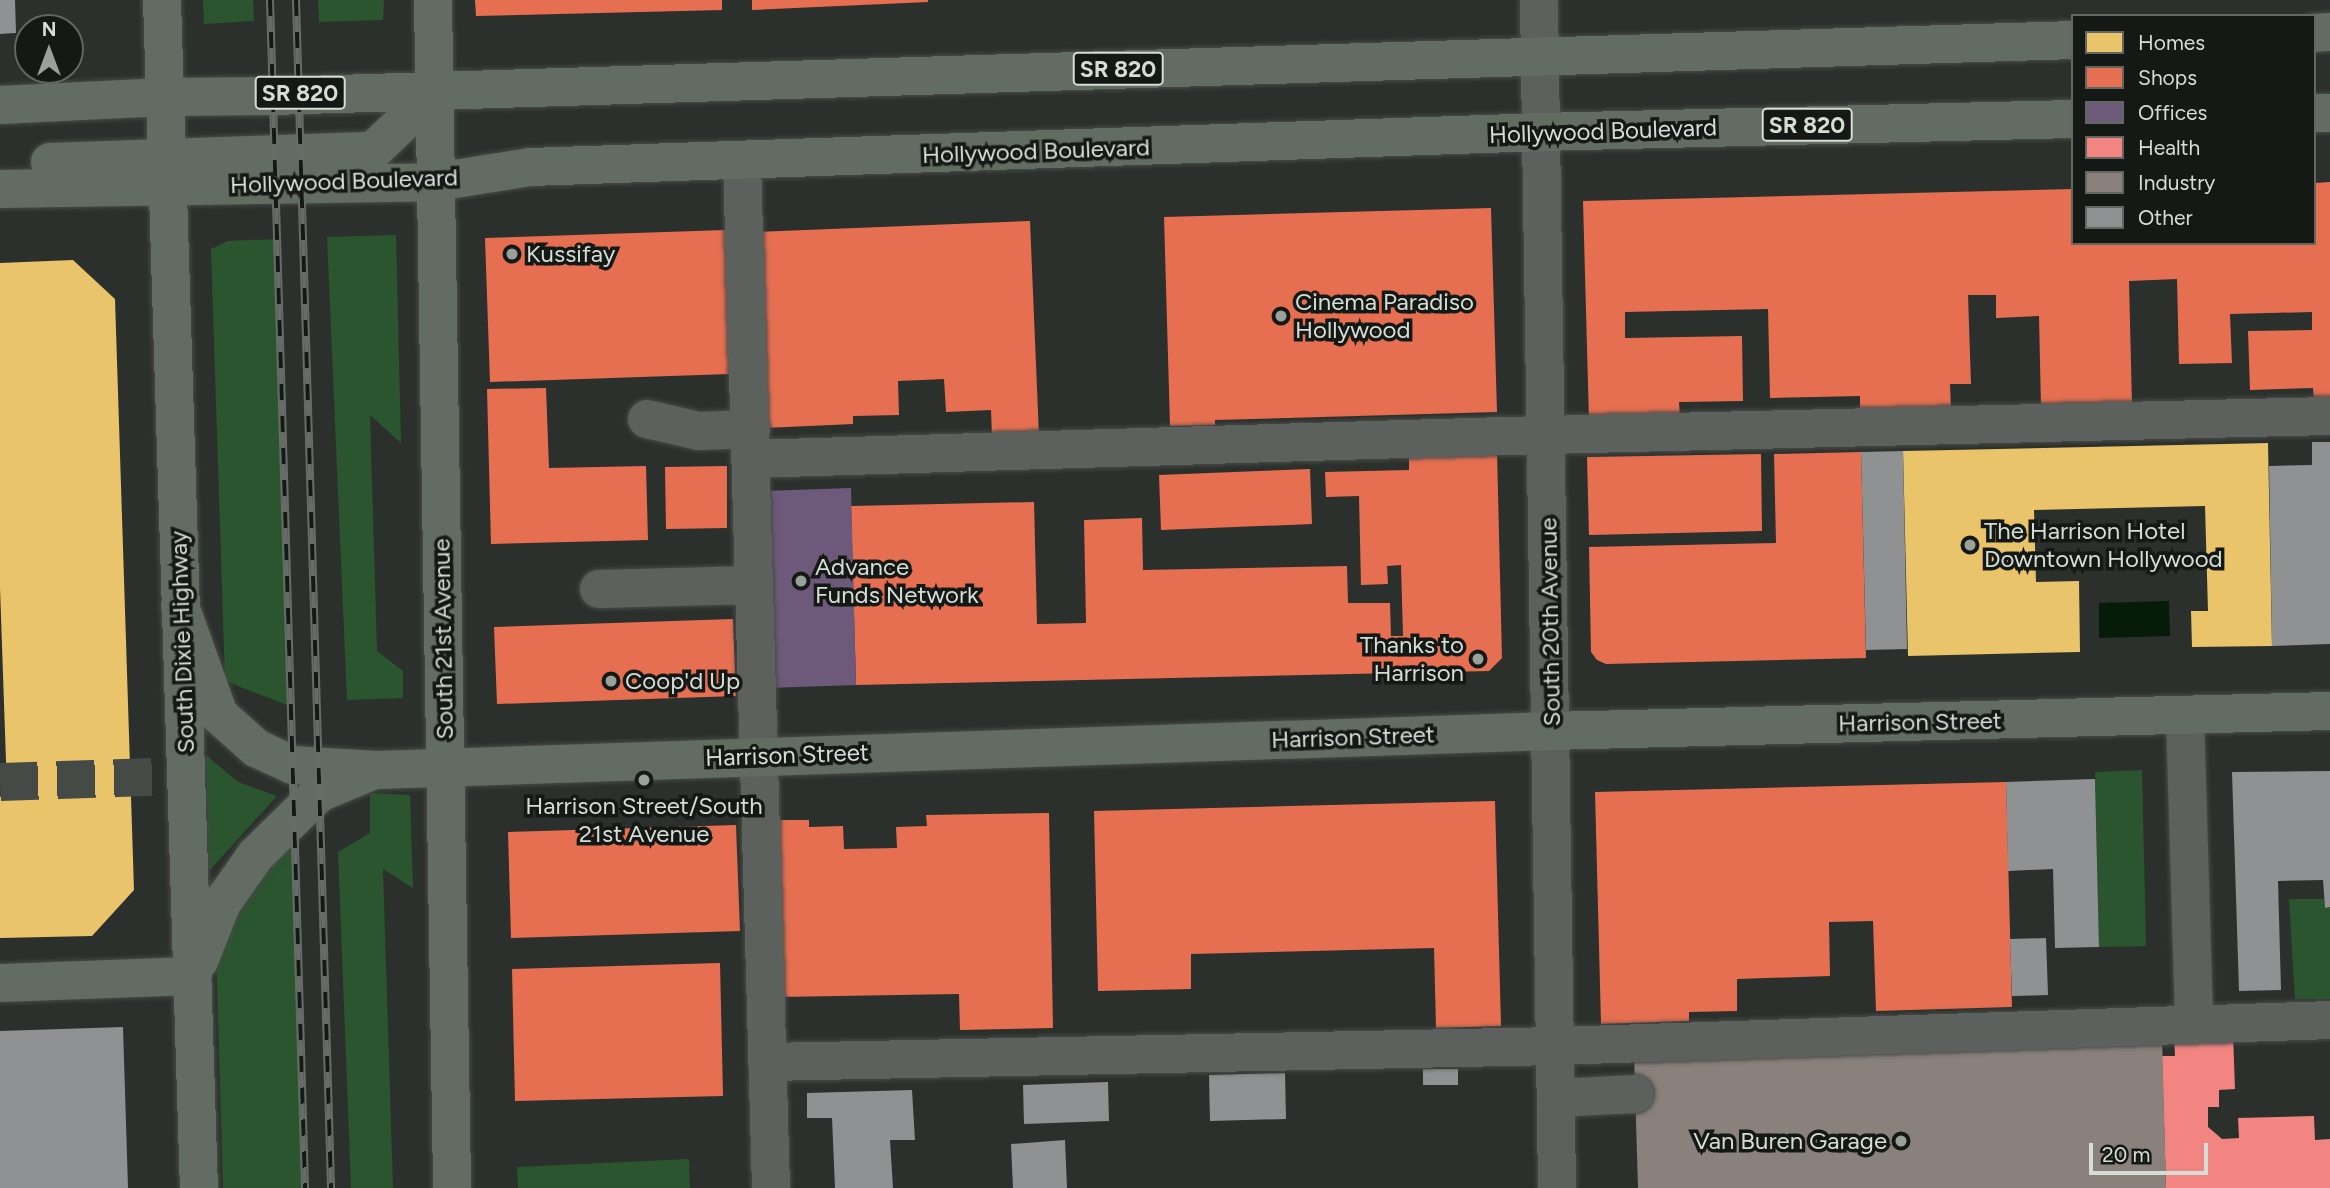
<!DOCTYPE html>
<html>
<head>
<meta charset="utf-8">
<style>
  body { margin:0 }
  #map { position:relative; width:2330px; height:1188px; overflow:hidden; background:#2c302c; font-family:Figtree,sans-serif }
  div>[style] { position:absolute }
  .green>* { inset:0; background:#2a552e }
  .water>* { inset:0; background:#071b09 }
  .homes>* { inset:0; background:#e9c46a }
  .shops>* { inset:0; background:#e76f51 }
  .offices>* { inset:0; background:#6d597a }
  .health>* { inset:0; background:#f28482 }
  .industry>* { inset:0; background:#8a817c }
  .building>* { inset:0; background:#909192 }
  .minor-tunnel>* { height:38px; margin-top:-19px; transform-origin:0; background:repeating-linear-gradient(90deg,#464a46 0 38px,transparent 0 57px) }
  .roads { filter:drop-shadow(0 0 2px #474b47) drop-shadow(0 0 2px #474b47) }
  .minor>* { height:38px; margin:-19px; padding:0 19px; transform-origin:19px; border-radius:19px; background:#5d615d }
  .major>* { height:38px; margin:-19px; padding:0 19px; transform-origin:19px; border-radius:19px; background:#626c62 }
  .rail>* { height:8px; margin-top:-4px; transform-origin:0; background:repeating-linear-gradient(90deg,#151915 0 16px,#686c68 0 32px); box-sizing:border-box; border-block:2px solid #686c68 }
  .dots>* { width:19px; height:19px; translate:-50% -50%; box-sizing:border-box; border:4px solid #151915; border-radius:50% }
  span { translate:-50% -50%; white-space:nowrap; text-align:center; line-height:1.15; -webkit-text-stroke:7px #151915; paint-order:stroke }
  .shield-label span { padding:2px 5px; background:#151915; border:2px solid; border-radius:5px; -webkit-text-stroke-width:0 }
  .shield-label { font-size:23px; color:#d6dcd6; font-weight:700 }
  .street-label { font-size:24px; color:#d6dcd6 }
  .poi-label { font-size:24px; color:#d6dcd6 }
  .left { translate:0 -50%; text-align:left }
  .right { translate:-100% -50%; text-align:right }
  .legend { position:absolute; left:2071px; top:14px; width:245px; height:231px; box-sizing:border-box; background:#151915; border:2px solid #626762; margin:0; padding:9px 12px; list-style:none; font-size:21px; color:#d6dcd6 }
  .legend li { display:flex; align-items:center; gap:14px; height:35px }
  .legend b { width:35px; border:2px solid #626762 }
  .north { position:absolute; left:14px; top:14px; width:70px; height:70px; box-sizing:border-box; background:#151915; border:2px solid #626762; border-radius:50%; rotate:0deg; font-size:19px; font-weight:700; line-height:28px; text-align:center; color:#d6dcd6 }
  .north::after { content:''; display:block; margin:auto; width:24px; height:32px; background:#9aa09a; clip-path:polygon(50% 0,100% 100%,50% 72%,0 100%) }
  .scale { position:absolute; left:2089px; top:1143px; width:119px; height:32px; box-sizing:border-box; border:4px solid #d6dcd6; border-top:0; padding-left:9px; font-size:21px; line-height:24px; white-space:nowrap; color:#d6dcd6; -webkit-text-stroke:5px #151915; paint-order:stroke }
</style>
</head>
<body>
<div id="map">
  <div class="green">
    <i style="clip-path:polygon(203px 0,253px 0,254px 21px,204px 24px)"></i>
    <i style="clip-path:polygon(318px 0,384px 0,383px 20px,319px 22px)"></i>
    <i style="clip-path:polygon(396px 235px,401px 443px,370px 415px,377px 651px,403px 671px,403px 698px,347px 700px,327px 237px)"></i>
    <i style="clip-path:polygon(277px 239px,290px 706px,225px 681px,211px 249px,228px 241px)"></i>
    <i style="clip-path:polygon(206px 755px,238px 782px,277px 796px,209px 871px)"></i>
    <i style="clip-path:polygon(2142px 770px,2146px 946px,2099px 947px,2095px 772px)"></i>
    <i style="clip-path:polygon(370px 793px,410px 795px,413px 888px,383px 869px,393px 1188px,351px 1188px,338px 852px,370px 833px)"></i>
    <i style="clip-path:polygon(295px 846px,305px 1188px,223px 1188px,216px 949px,254px 873px)"></i>
    <i style="clip-path:polygon(2289px 899px,2324px 899px,2325px 907px,2330px 907px,2330px 999px,2295px 999px)"></i>
    <i style="clip-path:polygon(689px 1159px,690px 1188px,518px 1188px,517px 1167px)"></i>
  </div>
  <div class="water">
    <i style="clip-path:polygon(2169px 601px,2170px 636px,2099px 638px,2099px 603px)"></i>
  </div>
  <div class="homes">
    <i style="clip-path:polygon(73px 260px,115px 299px,134px 890px,92px 936px,0 938px,0 797px,7px 790px,0 588px,0 263px)"></i>
    <i style="clip-path:polygon(2268px 443px,2272px 646px,2192px 647px,2191px 611px,2208px 611px,2205px 506px,2034px 510px,2036px 582px,2079px 581px,2080px 652px,1908px 656px,1903px 451px)"></i>
  </div>
  <div class="shops">
    <i style="clip-path:polygon(475px 0,722px 0,722px 10px,476px 16px)"></i>
    <i style="clip-path:polygon(752px 0,928px 0,928px 2px,752px 10px)"></i>
    <i style="clip-path:polygon(2330px 182px,2330px 399px,2314px 400px,2313px 388px,2250px 390px,2248px 331px,2312px 330px,2312px 312px,2230px 314px,2232px 363px,2179px 364px,2177px 279px,2129px 281px,2132px 405px,2041px 408px,2039px 316px,1996px 318px,1996px 295px,1968px 295px,1971px 384px,1950px 384px,1951px 410px,1860px 412px,1860px 396px,1770px 398px,1768px 309px,1625px 312px,1625px 338px,1742px 336px,1743px 401px,1679px 402px,1680px 419px,1589px 421px,1583px 201px,2073px 189px,2073px 243px,2314px 243px,2314px 183px)"></i>
    <i style="clip-path:polygon(1491px 208px,1497px 412px,1215px 420px,1215px 425px,1170px 426px,1164px 217px)"></i>
    <i style="clip-path:polygon(1030px 221px,1039px 436px,992px 438px,991px 410px,946px 412px,944px 379px,898px 381px,899px 415px,853px 416px,853px 424px,764px 428px,757px 232px)"></i>
    <i style="clip-path:polygon(725px 230px,730px 374px,490px 382px,485px 238px)"></i>
    <i style="clip-path:polygon(546px 388px,549px 468px,646px 466px,648px 540px,491px 544px,487px 389px)"></i>
    <i style="clip-path:polygon(1497px 452px,1502px 658px,1489px 671px,856px 685px,851px 506px,1034px 502px,1037px 624px,1086px 623px,1084px 520px,1142px 518px,1143px 570px,1347px 566px,1348px 603px,1390px 603px,1391px 636px,1403px 636px,1401px 565px,1387px 566px,1388px 584px,1361px 585px,1359px 496px,1326px 497px,1325px 472px,1409px 470px,1409px 454px)"></i>
    <i style="clip-path:polygon(1861px 452px,1866px 658px,1606px 664px,1597px 660px,1591px 652px,1589px 547px,1776px 543px,1774px 454px)"></i>
    <i style="clip-path:polygon(1761px 454px,1762px 531px,1589px 535px,1587px 457px)"></i>
    <i style="clip-path:polygon(727px 466px,727px 528px,666px 529px,665px 467px)"></i>
    <i style="clip-path:polygon(1310px 469px,1312px 524px,1161px 530px,1159px 475px)"></i>
    <i style="clip-path:polygon(733px 619px,736px 696px,497px 704px,494px 627px)"></i>
    <i style="clip-path:polygon(2006px 782px,2012px 1007px,1876px 1011px,1873px 921px,1829px 922px,1830px 976px,1737px 979px,1737px 1011px,1689px 1012px,1689px 1021px,1601px 1024px,1595px 792px)"></i>
    <i style="clip-path:polygon(1495px 801px,1501px 1026px,1436px 1028px,1434px 948px,1191px 954px,1191px 989px,1098px 991px,1094px 811px)"></i>
    <i style="clip-path:polygon(1049px 813px,1053px 1028px,960px 1030px,959px 994px,776px 997px,773px 820px,809px 820px,809px 827px,843px 826px,844px 849px,897px 848px,896px 827px,927px 826px,926px 815px)"></i>
    <i style="clip-path:polygon(736px 825px,740px 931px,511px 938px,508px 832px)"></i>
    <i style="clip-path:polygon(720px 963px,723px 1096px,515px 1101px,512px 969px)"></i>
  </div>
  <div class="offices">
    <i style="clip-path:polygon(851px 488px,856px 685px,768px 688px,763px 491px)"></i>
  </div>
  <div class="health">
    <i style="clip-path:polygon(2233px 1034px,2235px 1089px,2219px 1090px,2219px 1107px,2208px 1107px,2208px 1127px,2222px 1139px,2239px 1138px,2238px 1118px,2314px 1116px,2315px 1140px,2330px 1139px,2330px 1188px,2166px 1188px,2162px 1056px,2175px 1056px,2174px 1036px)"></i>
  </div>
  <div class="industry">
    <i style="clip-path:polygon(2162px 1037px,2166px 1188px,1638px 1188px,1634px 1053px)"></i>
  </div>
  <div class="building">
    <i style="clip-path:polygon(0 0,15px 0,16px 33px,0 34px)"></i>
    <i style="clip-path:polygon(2312px 442px,2330px 442px,2330px 644px,2272px 646px,2269px 466px,2312px 465px)"></i>
    <i style="clip-path:polygon(1903px 451px,1907px 649px,1866px 650px,1861px 452px)"></i>
    <i style="clip-path:polygon(2330px 771px,2330px 907px,2325px 908px,2323px 880px,2278px 881px,2281px 990px,2239px 991px,2232px 772px)"></i>
    <i style="clip-path:polygon(2095px 779px,2099px 947px,2055px 948px,2053px 869px,2008px 871px,2006px 782px)"></i>
    <i style="clip-path:polygon(2046px 938px,2048px 995px,2012px 996px,2010px 939px)"></i>
    <i style="clip-path:polygon(123px 1027px,128px 1188px,0 1188px,0 1031px)"></i>
    <i style="clip-path:polygon(1423px 1069px,1458px 1069px,1458px 1085px,1423px 1085px)"></i>
    <i style="clip-path:polygon(1285px 1073px,1286px 1119px,1210px 1121px,1209px 1075px)"></i>
    <i style="clip-path:polygon(1108px 1082px,1109px 1121px,1024px 1124px,1023px 1085px)"></i>
    <i style="clip-path:polygon(912px 1090px,915px 1140px,890px 1140px,893px 1188px,835px 1188px,832px 1118px,807px 1118px,807px 1093px)"></i>
    <i style="clip-path:polygon(1065px 1140px,1067px 1188px,1013px 1188px,1011px 1144px)"></i>
  </div>
  <div class="minor-tunnel">
    <i style="left:0;top:782px;width:177px;rotate:-1.9deg"></i>
  </div>
  <div class="roads">
    <div class="minor">
      <i style="left:1539px;top:0;width:1188px;rotate:89.13deg"></i>
      <i style="left:742px;top:162px;width:1026px;rotate:88.38deg"></i>
      <i style="left:647px;top:419px;width:53px;rotate:13deg"></i>
      <i style="left:699px;top:431px;width:52px;rotate:-2.2deg"></i>
      <i style="left:751px;top:459px;width:754px;rotate:-1.75deg"></i>
      <i style="left:1505px;top:436px;width:825px;rotate:-1.39deg"></i>
      <i style="left:599px;top:589px;width:154px;rotate:-1.5deg"></i>
      <i style="left:2185px;top:715px;width:310px;rotate:88.3deg"></i>
      <i style="left:767px;top:1062px;width:789px;rotate:-1.16deg"></i>
      <i style="left:1556px;top:1046px;width:774px;rotate:-1.92deg"></i>
      <i style="left:1556px;top:1098px;width:79px;rotate:-2.9deg"></i>
    </div>
    <div class="major">
      <i style="left:162px;top:0;width:1189px;rotate:88.22deg"></i>
      <i style="left:433px;top:0;width:1188px;rotate:89.08deg"></i>
      <i style="left:2314px;top:33px;width:16px;rotate:-4deg"></i>
      <i style="left:0;top:105px;width:165px;rotate:-2.8deg"></i>
      <i style="left:165px;top:97px;width:108px;rotate:-0.5deg"></i>
      <i style="left:273px;top:96px;width:1801px;rotate:-1.78deg"></i>
      <i style="left:2314px;top:113px;width:16px"></i>
      <i style="left:50px;top:162px;width:323px;rotate:-2deg"></i>
      <i style="left:373px;top:151px;width:87px;rotate:-43.6deg"></i>
      <i style="left:0;top:189px;width:437px;rotate:-0.9deg"></i>
      <i style="left:437px;top:182px;width:94px;rotate:-9.2deg"></i>
      <i style="left:530px;top:167px;width:1012px;rotate:-1.98deg"></i>
      <i style="left:1541px;top:132px;width:532px;rotate:-1.4deg"></i>
      <i style="left:180px;top:606px;width:116px;rotate:70.3deg"></i>
      <i style="left:219px;top:715px;width:50px;rotate:41.7deg"></i>
      <i style="left:256px;top:748px;width:40px;rotate:25deg"></i>
      <i style="left:292px;top:765px;width:85px;rotate:3.4deg"></i>
      <i style="left:377px;top:770px;width:1175px;rotate:-1.9deg"></i>
      <i style="left:1551px;top:731px;width:779px;rotate:-1.47deg"></i>
      <i style="left:199px;top:961px;width:62px;rotate:-68.4deg"></i>
      <i style="left:222px;top:903px;width:59px;rotate:-54.7deg"></i>
      <i style="left:256px;top:855px;width:88px;rotate:-44.5deg"></i>
      <i style="left:319px;top:793px;width:55px;rotate:-22.4deg"></i>
      <i style="left:0;top:983px;width:193px;rotate:-2.1deg"></i>
    </div>
  </div>
  <div class="rail">
    <i style="left:270px;top:0;width:1189px;rotate:88.31deg"></i>
    <i style="left:296px;top:0;width:1189px;rotate:88.31deg"></i>
  </div>
  <div class="dots">
    <i style="left:512px;top:254px;background:#9aa09a"></i>
    <i style="left:1281px;top:316px;background:#9aa09a"></i>
    <i style="left:1970px;top:545px;background:#9aa09a"></i>
    <i style="left:801px;top:581px;background:#9aa09a"></i>
    <i style="left:1478px;top:659px;background:#9aa09a"></i>
    <i style="left:611px;top:681px;background:#9aa09a"></i>
    <i style="left:644px;top:780px;background:#9aa09a"></i>
    <i style="left:1901px;top:1141px;background:#9aa09a"></i>
  </div>
  <div class="shield-label">
    <span style="left:1118px;top:69px">SR 820</span>
    <span style="left:300px;top:93px">SR 820</span>
    <span style="left:1807px;top:125px">SR 820</span>
  </div>
  <div class="street-label">
    <span style="left:1603px;top:131px;rotate:-2deg">Hollywood Boulevard</span>
    <span style="left:1036px;top:151px;rotate:-2deg">Hollywood Boulevard</span>
    <span style="left:344px;top:181px;rotate:-2deg">Hollywood Boulevard</span>
    <span style="left:1550px;top:622px;rotate:-91deg">South 20th Avenue</span>
    <span style="left:443px;top:639px;rotate:-91deg">South 21st Avenue</span>
    <span style="left:182px;top:642px;rotate:-92deg">South Dixie Highway</span>
    <span style="left:1920px;top:722px;rotate:-1deg">Harrison Street</span>
    <span style="left:1353px;top:737px;rotate:-2deg">Harrison Street</span>
    <span style="left:787px;top:755px;rotate:-2deg">Harrison Street</span>
  </div>
  <div class="poi-label">
    <span class="left" style="left:526px;top:254px">Kussifay</span>
    <span class="left" style="left:1295px;top:316px">Cinema Paradiso<br>Hollywood</span>
    <span class="left" style="left:1984px;top:545px">The Harrison Hotel<br>Downtown Hollywood</span>
    <span class="left" style="left:815px;top:581px">Advance<br>Funds Network</span>
    <span class="right" style="left:1464px;top:659px">Thanks to<br>Harrison</span>
    <span class="left" style="left:625px;top:681px">Coop'd Up</span>
    <span style="left:644px;top:820px">Harrison Street/South<br>21st Avenue</span>
    <span class="right" style="left:1887px;top:1141px">Van Buren Garage</span>
  </div>
  <ul class="legend">
  <li><b style="height:19px;background:#e9c46a"></b>Homes</li>
  <li><b style="height:19px;background:#e76f51"></b>Shops</li>
  <li><b style="height:19px;background:#6d597a"></b>Offices</li>
  <li><b style="height:19px;background:#f28482"></b>Health</li>
  <li><b style="height:19px;background:#8a817c"></b>Industry</li>
  <li><b style="height:19px;background:#909192"></b>Other</li>
  </ul>
  <div class="north">N</div>
  <div class="scale">20 m</div>
</div>
</body>
</html>
